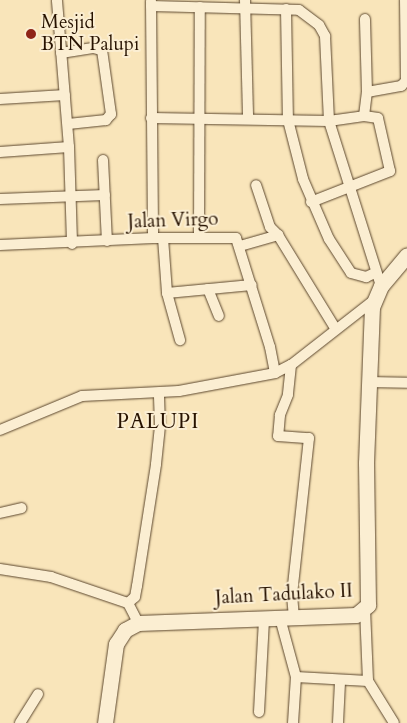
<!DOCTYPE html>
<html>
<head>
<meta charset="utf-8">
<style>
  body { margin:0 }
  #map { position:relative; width:407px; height:723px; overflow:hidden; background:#f9e5ba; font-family:Cardo,serif }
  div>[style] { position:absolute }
  .roads { filter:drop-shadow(0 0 1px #5c472e) drop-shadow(0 0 1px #5c472e) }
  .street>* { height:10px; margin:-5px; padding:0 5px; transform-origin:5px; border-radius:5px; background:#fbeed2 }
  .secondary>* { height:15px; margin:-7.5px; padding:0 7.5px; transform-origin:7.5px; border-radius:7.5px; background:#fbeed2 }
  .dots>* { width:14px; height:14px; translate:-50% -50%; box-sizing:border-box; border:2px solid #fbeed2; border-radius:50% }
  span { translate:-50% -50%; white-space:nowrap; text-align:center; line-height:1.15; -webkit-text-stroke:4px #fbeed2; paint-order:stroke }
  .poi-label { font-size:19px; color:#271200 }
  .left { translate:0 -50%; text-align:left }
  .street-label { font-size:19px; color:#271200 }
  .quarter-label { font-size:21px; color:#271200; letter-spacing:1px }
</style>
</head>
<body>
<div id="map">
  <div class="roads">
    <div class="street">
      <i style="left:245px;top:0;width:117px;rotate:88.5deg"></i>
      <i style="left:151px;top:1px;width:237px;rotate:89.5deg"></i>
      <i style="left:151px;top:6px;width:148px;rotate:1.5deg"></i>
      <i style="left:299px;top:10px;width:25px;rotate:37deg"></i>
      <i style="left:319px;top:25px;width:13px;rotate:61deg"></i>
      <i style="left:325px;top:36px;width:85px;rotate:87.3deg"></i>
      <i style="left:329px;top:121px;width:173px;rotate:72.5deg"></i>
      <i style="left:286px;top:9px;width:111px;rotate:89deg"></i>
      <i style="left:288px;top:120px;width:61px;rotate:75.7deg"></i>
      <i style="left:303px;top:179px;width:65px;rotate:66.6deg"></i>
      <i style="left:329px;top:239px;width:40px;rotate:57.1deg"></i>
      <i style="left:351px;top:273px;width:16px;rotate:15deg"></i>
      <i style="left:366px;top:277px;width:10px;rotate:-24deg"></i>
      <i style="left:61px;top:53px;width:32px;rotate:-9deg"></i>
      <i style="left:93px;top:48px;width:9px;rotate:13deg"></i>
      <i style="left:102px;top:50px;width:65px;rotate:82deg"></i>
      <i style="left:111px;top:114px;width:8px;rotate:130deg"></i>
      <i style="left:106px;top:120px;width:38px;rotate:174deg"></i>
      <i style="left:367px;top:92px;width:35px;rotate:-10deg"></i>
      <i style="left:401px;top:86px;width:7px;rotate:-45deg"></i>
      <i style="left:406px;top:81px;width:81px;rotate:-90.7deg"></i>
      <i style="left:0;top:99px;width:65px;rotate:-3.5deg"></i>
      <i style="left:151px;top:118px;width:178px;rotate:1deg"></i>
      <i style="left:329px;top:121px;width:35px;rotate:-8deg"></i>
      <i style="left:364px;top:116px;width:24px;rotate:-83deg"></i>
      <i style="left:367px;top:92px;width:73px;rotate:-91.6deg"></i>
      <i style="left:69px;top:147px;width:97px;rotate:88.2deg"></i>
      <i style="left:0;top:152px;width:69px;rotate:-4.1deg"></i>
      <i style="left:69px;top:147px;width:147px;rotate:-94.7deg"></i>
      <i style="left:103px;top:160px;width:81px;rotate:87.2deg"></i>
      <i style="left:0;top:199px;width:105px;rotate:-2.2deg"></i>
      <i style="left:311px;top:202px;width:85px;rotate:-21.4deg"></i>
      <i style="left:390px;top:171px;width:54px;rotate:-102.8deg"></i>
      <i style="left:378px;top:118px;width:14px;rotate:-172deg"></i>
      <i style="left:278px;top:235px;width:109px;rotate:58.5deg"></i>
      <i style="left:199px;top:237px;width:230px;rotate:-89.8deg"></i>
      <i style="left:163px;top:238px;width:55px;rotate:85.8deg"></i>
      <i style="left:167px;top:293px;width:85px;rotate:-5.4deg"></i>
      <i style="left:0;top:245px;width:153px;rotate:-2.6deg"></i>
      <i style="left:153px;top:238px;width:83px"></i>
      <i style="left:236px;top:238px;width:114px;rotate:72.7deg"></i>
      <i style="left:270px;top:347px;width:26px;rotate:79deg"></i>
      <i style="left:240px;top:246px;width:40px;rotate:-16deg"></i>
      <i style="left:278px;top:235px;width:11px;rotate:-135deg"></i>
      <i style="left:270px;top:227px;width:44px;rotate:-108.4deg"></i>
      <i style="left:208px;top:289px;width:29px;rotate:68deg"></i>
      <i style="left:167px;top:293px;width:49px;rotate:74.5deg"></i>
      <i style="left:291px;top:365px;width:30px;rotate:96deg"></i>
      <i style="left:288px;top:395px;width:22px;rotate:112deg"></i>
      <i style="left:280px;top:415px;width:21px;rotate:95deg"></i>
      <i style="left:278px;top:436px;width:31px;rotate:4deg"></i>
      <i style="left:309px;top:438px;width:158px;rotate:96.2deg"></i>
      <i style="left:292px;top:595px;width:22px;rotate:85deg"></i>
      <i style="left:368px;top:382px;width:39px;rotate:1deg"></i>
      <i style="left:0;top:430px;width:89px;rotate:-22.5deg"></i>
      <i style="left:82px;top:396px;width:97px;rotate:-3deg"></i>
      <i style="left:179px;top:391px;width:98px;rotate:-10.6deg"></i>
      <i style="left:275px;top:373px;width:18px;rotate:-27deg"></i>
      <i style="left:291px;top:365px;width:104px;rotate:-38deg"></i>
      <i style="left:0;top:513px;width:22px;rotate:-13deg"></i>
      <i style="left:0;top:569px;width:52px;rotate:8.9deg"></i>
      <i style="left:51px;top:577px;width:81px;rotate:18.7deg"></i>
      <i style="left:128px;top:603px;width:22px;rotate:63deg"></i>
      <i style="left:128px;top:603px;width:9px;rotate:-41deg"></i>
      <i style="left:135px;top:597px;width:11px;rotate:-80deg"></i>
      <i style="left:137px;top:586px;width:123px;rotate:-81.1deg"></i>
      <i style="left:156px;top:464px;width:39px;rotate:-84deg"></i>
      <i style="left:160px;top:425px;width:32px;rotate:-92deg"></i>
      <i style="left:365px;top:609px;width:72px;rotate:87.6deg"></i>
      <i style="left:368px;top:681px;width:49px;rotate:58.2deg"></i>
      <i style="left:280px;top:618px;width:61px;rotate:74.8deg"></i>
      <i style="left:259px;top:712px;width:93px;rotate:-86.9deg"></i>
      <i style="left:20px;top:723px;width:34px;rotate:-58deg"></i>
      <i style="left:293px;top:723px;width:46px;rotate:-86.3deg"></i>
      <i style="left:296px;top:677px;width:72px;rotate:3.2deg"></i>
      <i style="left:338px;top:723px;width:41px;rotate:-87.2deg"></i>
    </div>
    <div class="secondary">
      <i style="left:105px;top:723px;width:80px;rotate:-82.1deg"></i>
      <i style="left:116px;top:644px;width:17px;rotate:-57deg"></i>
      <i style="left:125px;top:630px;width:15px;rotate:-28deg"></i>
      <i style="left:138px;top:623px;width:218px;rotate:-2.1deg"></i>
      <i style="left:356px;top:615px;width:16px;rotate:-40deg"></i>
      <i style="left:368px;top:605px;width:142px;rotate:-90.8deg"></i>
      <i style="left:366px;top:463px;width:156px;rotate:-87.8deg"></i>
      <i style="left:372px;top:307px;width:23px;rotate:-67deg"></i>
      <i style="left:381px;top:286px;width:40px;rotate:-50deg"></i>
    </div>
  </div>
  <div class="dots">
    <i style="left:31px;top:34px;background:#8f2418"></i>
  </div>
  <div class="poi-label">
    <span class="left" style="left:41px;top:34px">Mesjid<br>BTN Palupi</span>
  </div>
  <div class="street-label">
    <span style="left:173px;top:221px;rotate:-2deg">Jalan Virgo</span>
    <span style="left:284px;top:595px;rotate:-3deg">Jalan Tadulako II</span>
  </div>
  <div class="quarter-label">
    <span style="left:158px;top:422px">PALUPI</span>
  </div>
</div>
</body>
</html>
